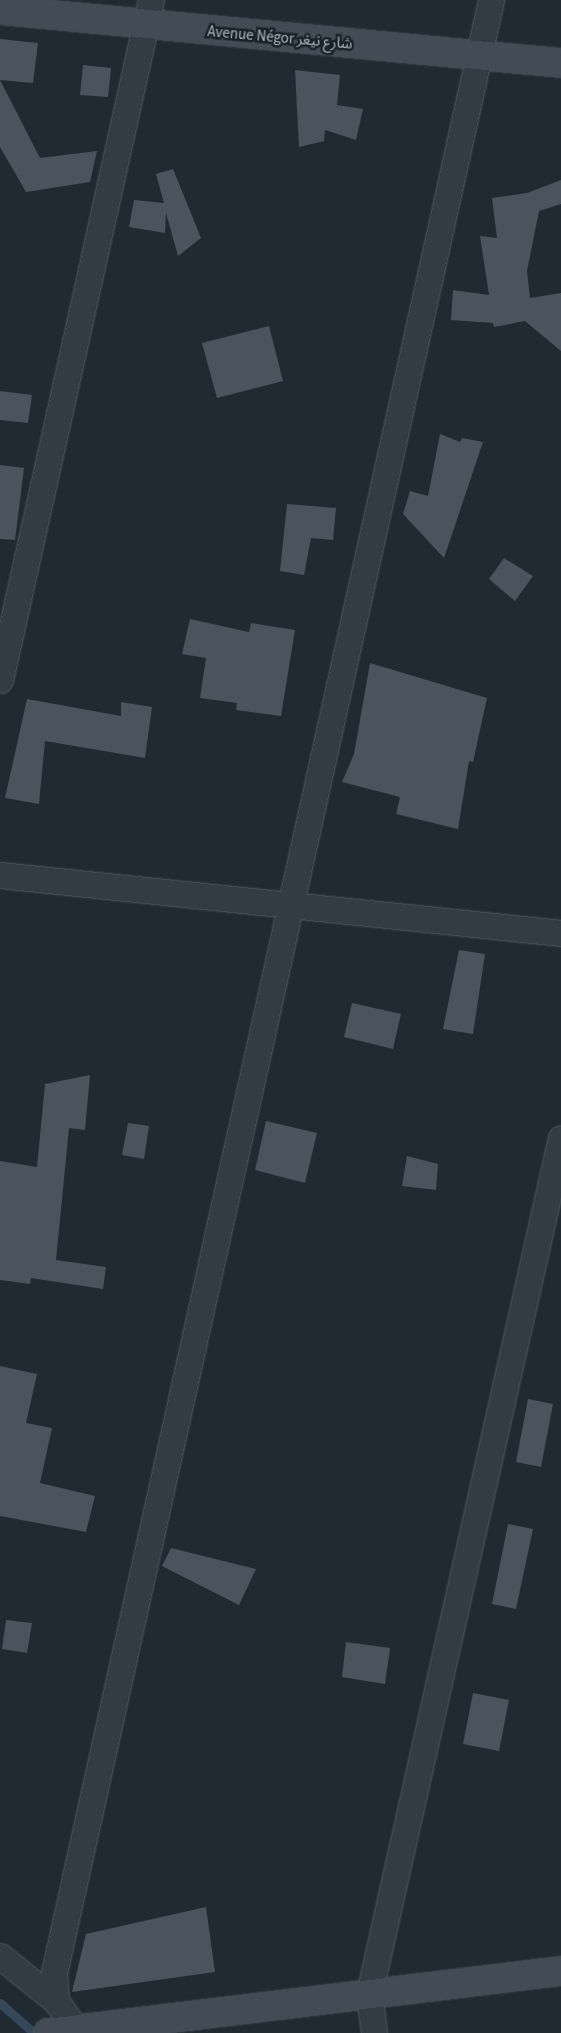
<!DOCTYPE html>
<html>
<head>
<meta charset="utf-8">
<style>
  body { margin:0 }
  #map { position:relative; width:561px; height:2033px; overflow:hidden; background:#202a33; font-family:"Source Sans 3","Noto Sans Arabic",sans-serif }
  div>[style] { position:absolute }
  .stream>* { height:9px; margin:-4.5px; padding:0 4.5px; transform-origin:4.5px; border-radius:4.5px; background:#354759 }
  .building>* { inset:0; background:#49545f }
  .roads { filter:drop-shadow(0 0 1px #515a62) drop-shadow(0 0 1px #515a62) }
  .street>* { height:25px; margin:-12.5px; padding:0 12.5px; transform-origin:12.5px; border-radius:12.5px; background:#333c44 }
  .secondary>* { height:28px; margin:-14px; padding:0 14px; transform-origin:14px; border-radius:14px; background:#424b56 }
  span { translate:-50% -50%; white-space:nowrap; text-align:center; line-height:1.15; -webkit-text-stroke:5px #192128; paint-order:stroke }
  .street-label { font-size:15px; color:#adb7c1 }
</style>
</head>
<body>
<div id="map">
  <div class="stream">
    <i style="left:0;top:2003px;width:45px;rotate:41.4deg"></i>
  </div>
  <div class="building">
    <i style="clip-path:polygon(0 39px,38px 43px,33px 83px,0 80px,40px 158px,97px 151px,90px 182px,26px 192px,0 147px)"></i>
    <i style="clip-path:polygon(83px 65px,111px 68px,108px 97px,80px 95px)"></i>
    <i style="clip-path:polygon(295px 70px,340px 75px,337px 105px,363px 109px,356px 140px,325px 130px,324px 141px,299px 147px)"></i>
    <i style="clip-path:polygon(173px 169px,201px 238px,178px 256px,166px 213px,165px 233px,129px 227px,134px 200px,164px 203px,156px 174px)"></i>
    <i style="clip-path:polygon(561px 180px,561px 204px,539px 211px,527px 271px,530px 298px,561px 293px,561px 351px,525px 321px,494px 327px,493px 323px,451px 320px,453px 290px,489px 295px,480px 236px,497px 238px,492px 198px,527px 193px)"></i>
    <i style="clip-path:polygon(269px 326px,283px 381px,217px 398px,202px 343px)"></i>
    <i style="clip-path:polygon(0 391px,32px 395px,28px 423px,0 420px)"></i>
    <i style="clip-path:polygon(440px 434px,460px 442px,462px 438px,483px 442px,444px 558px,403px 514px,410px 491px,428px 496px)"></i>
    <i style="clip-path:polygon(0 465px,24px 468px,15px 540px,0 539px)"></i>
    <i style="clip-path:polygon(287px 504px,336px 508px,333px 540px,311px 538px,304px 575px,280px 571px)"></i>
    <i style="clip-path:polygon(504px 558px,533px 576px,515px 601px,489px 579px)"></i>
    <i style="clip-path:polygon(190px 619px,249px 632px,251px 623px,295px 630px,281px 716px,236px 710px,237px 703px,200px 698px,206px 658px,182px 654px)"></i>
    <i style="clip-path:polygon(370px 663px,487px 698px,473px 762px,469px 761px,458px 829px,396px 814px,400px 797px,342px 782px,354px 754px)"></i>
    <i style="clip-path:polygon(27px 699px,121px 716px,121px 702px,152px 707px,145px 758px,45px 741px,39px 804px,5px 798px)"></i>
    <i style="clip-path:polygon(459px 950px,485px 954px,473px 1034px,443px 1029px)"></i>
    <i style="clip-path:polygon(352px 1003px,401px 1014px,393px 1049px,344px 1037px)"></i>
    <i style="clip-path:polygon(90px 1075px,85px 1130px,69px 1128px,56px 1260px,106px 1267px,103px 1289px,31px 1278px,30px 1284px,0 1280px,0 1161px,37px 1167px,45px 1084px)"></i>
    <i style="clip-path:polygon(266px 1121px,317px 1133px,305px 1183px,255px 1170px)"></i>
    <i style="clip-path:polygon(128px 1123px,149px 1126px,144px 1159px,122px 1155px)"></i>
    <i style="clip-path:polygon(407px 1156px,438px 1164px,436px 1190px,402px 1186px)"></i>
    <i style="clip-path:polygon(0 1366px,37px 1374px,26px 1423px,52px 1428px,40px 1483px,95px 1496px,86px 1532px,0 1516px)"></i>
    <i style="clip-path:polygon(528px 1399px,553px 1404px,541px 1467px,516px 1462px)"></i>
    <i style="clip-path:polygon(508px 1524px,533px 1529px,516px 1609px,492px 1604px)"></i>
    <i style="clip-path:polygon(171px 1548px,256px 1569px,239px 1605px,162px 1566px)"></i>
    <i style="clip-path:polygon(6px 1620px,32px 1623px,27px 1653px,2px 1649px)"></i>
    <i style="clip-path:polygon(346px 1642px,390px 1648px,385px 1684px,342px 1677px)"></i>
    <i style="clip-path:polygon(473px 1693px,509px 1700px,499px 1751px,463px 1744px)"></i>
    <i style="clip-path:polygon(206px 1907px,215px 1972px,72px 1992px,86px 1934px)"></i>
  </div>
  <div class="roads">
    <div class="street">
      <i style="left:0;top:680px;width:697px;rotate:-77.48deg"></i>
      <i style="left:0;top:875px;width:564px;rotate:5.9deg"></i>
      <i style="left:0;top:1956px;width:72px;rotate:38.8deg"></i>
      <i style="left:77px;top:2030px;width:36px;rotate:-126deg"></i>
      <i style="left:56px;top:2001px;width:28px;rotate:-94deg"></i>
      <i style="left:54px;top:1973px;width:2021px;rotate:-77.51deg"></i>
      <i style="left:374px;top:2033px;width:39px;rotate:-97deg"></i>
      <i style="left:369px;top:1994px;width:877px;rotate:-77.36deg"></i>
    </div>
    <div class="secondary">
      <i style="left:0;top:10px;width:563px;rotate:5.4deg"></i>
      <i style="left:48px;top:2033px;width:517px;rotate:-6.89deg"></i>
    </div>
  </div>
  <div class="street-label">
    <span style="left:280px;top:38px;rotate:5deg">Avenue Négor شارع نيغر</span>
  </div>
</div>
</body>
</html>
